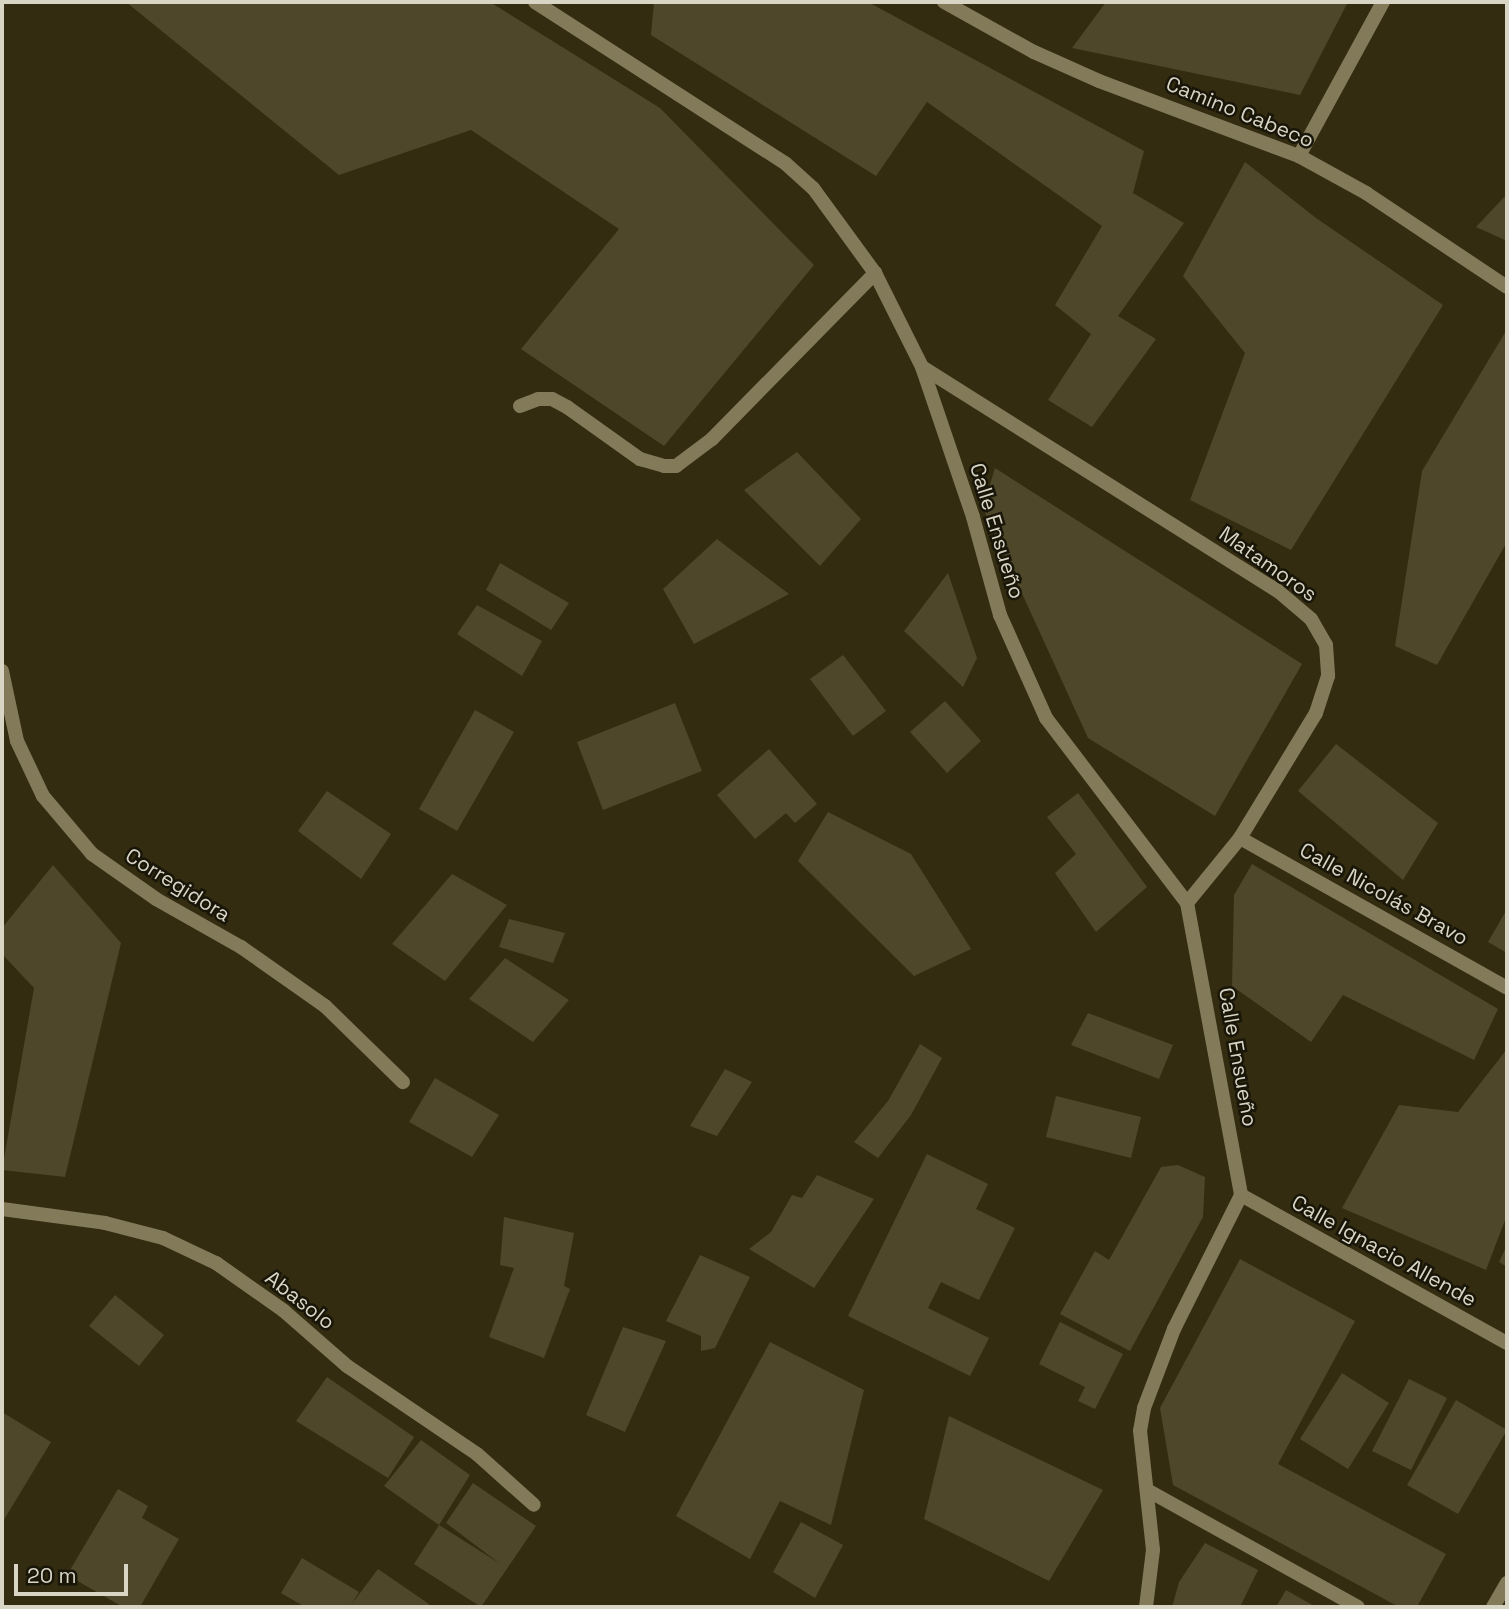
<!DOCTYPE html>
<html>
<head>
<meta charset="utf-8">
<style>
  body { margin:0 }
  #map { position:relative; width:1509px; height:1609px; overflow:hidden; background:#342c10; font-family:"Space Grotesk",sans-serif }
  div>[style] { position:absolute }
  .building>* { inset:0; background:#4e472a }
  .minor>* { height:14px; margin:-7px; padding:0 7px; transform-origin:7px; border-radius:7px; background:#837a5a }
  .tertiary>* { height:14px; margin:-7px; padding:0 7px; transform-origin:7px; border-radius:7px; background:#837a5a }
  span { translate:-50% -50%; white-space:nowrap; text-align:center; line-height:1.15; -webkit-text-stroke:5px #181509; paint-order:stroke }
  .street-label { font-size:21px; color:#d9d5c5 }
  .frame { position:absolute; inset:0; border:4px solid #d9d5c5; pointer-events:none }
  .scale { position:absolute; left:14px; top:1564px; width:114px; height:32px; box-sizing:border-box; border:4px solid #d9d5c5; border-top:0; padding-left:9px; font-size:21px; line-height:24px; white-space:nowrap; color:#d9d5c5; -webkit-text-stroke:5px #181509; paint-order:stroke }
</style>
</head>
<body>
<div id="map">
  <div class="building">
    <i style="clip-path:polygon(126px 2px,490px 2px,660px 108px,814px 265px,664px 446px,521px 349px,619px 229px,471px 130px,339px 175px)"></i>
    <i style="clip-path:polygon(654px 2px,868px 2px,1144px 151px,1133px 193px,1184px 223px,1118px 316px,1156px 339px,1092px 427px,1048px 400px,1091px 334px,1055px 305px,1102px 226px,927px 102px,876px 176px,651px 35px)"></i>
    <i style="clip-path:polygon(1106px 2px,1348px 2px,1300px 95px,1072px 48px)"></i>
    <i style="clip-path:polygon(1245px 162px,1316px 218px,1443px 305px,1291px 550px,1190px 500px,1245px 353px,1183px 276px)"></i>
    <i style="clip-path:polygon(1507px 194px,1507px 241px,1476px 227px)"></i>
    <i style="clip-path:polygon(1506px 331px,1507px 542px,1437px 665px,1395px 646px,1422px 471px)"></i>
    <i style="clip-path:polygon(797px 452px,861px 519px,820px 566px,744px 490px)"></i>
    <i style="clip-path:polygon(995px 468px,1302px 664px,1215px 816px,1088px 738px,983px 508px)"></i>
    <i style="clip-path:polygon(717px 539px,789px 594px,694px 644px,663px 589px)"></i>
    <i style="clip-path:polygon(500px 563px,569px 603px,551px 630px,486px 590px)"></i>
    <i style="clip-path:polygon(948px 573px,977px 658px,963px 687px,904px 631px)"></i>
    <i style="clip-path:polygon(477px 605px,542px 641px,522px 676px,457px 634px)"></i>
    <i style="clip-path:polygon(843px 655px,886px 711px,853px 736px,810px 679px)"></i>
    <i style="clip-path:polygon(945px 701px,981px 741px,947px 773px,910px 732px)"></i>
    <i style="clip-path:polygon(675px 703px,702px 771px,603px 810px,577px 742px)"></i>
    <i style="clip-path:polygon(475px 710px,514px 732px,457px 831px,419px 809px)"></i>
    <i style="clip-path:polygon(1336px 744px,1438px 823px,1403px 880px,1298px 791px)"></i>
    <i style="clip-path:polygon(769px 749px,817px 804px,795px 823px,786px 813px,755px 839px,717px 795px)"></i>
    <i style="clip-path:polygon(327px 791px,391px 834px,361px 879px,298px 831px)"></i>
    <i style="clip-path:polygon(1078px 793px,1147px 887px,1096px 932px,1055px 873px,1076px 854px,1047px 817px)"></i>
    <i style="clip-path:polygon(828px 812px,911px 854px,971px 949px,914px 976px,798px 861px)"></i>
    <i style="clip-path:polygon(1252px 864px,1498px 1009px,1474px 1060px,1343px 995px,1311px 1042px,1232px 986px,1234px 895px)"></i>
    <i style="clip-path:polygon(53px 865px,121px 943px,65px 1177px,2px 1170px,34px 988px,2px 954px,2px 928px)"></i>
    <i style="clip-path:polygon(452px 874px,507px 905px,445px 981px,392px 944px)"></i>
    <i style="clip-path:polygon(1507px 909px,1507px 953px,1488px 942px)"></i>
    <i style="clip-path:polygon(509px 919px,565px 933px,553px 963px,499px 947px)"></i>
    <i style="clip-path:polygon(505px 958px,569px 1000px,533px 1042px,469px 999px)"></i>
    <i style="clip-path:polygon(1088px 1013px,1173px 1045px,1159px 1079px,1071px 1045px)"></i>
    <i style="clip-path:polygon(920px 1044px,942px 1058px,911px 1115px,878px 1158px,854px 1142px,888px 1101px)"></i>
    <i style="clip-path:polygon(1507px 1049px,1507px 1215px,1486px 1270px,1342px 1208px,1399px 1105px,1458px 1112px)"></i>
    <i style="clip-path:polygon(725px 1069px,752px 1082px,717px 1136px,690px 1126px)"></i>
    <i style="clip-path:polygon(435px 1078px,499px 1115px,472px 1157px,409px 1122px)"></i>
    <i style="clip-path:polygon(1056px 1096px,1141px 1117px,1131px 1158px,1046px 1137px)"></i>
    <i style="clip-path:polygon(927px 1154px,988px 1184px,976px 1209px,1015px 1228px,979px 1300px,941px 1282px,928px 1308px,989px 1338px,970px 1376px,848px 1316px)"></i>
    <i style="clip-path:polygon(1178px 1165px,1205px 1177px,1203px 1217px,1130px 1351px,1060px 1314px,1095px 1251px,1109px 1260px,1161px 1167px)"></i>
    <i style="clip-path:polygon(817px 1175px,874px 1199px,814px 1288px,749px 1249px,771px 1232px,792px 1195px,802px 1198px)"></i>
    <i style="clip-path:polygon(504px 1217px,574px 1233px,564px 1286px,570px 1289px,544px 1358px,489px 1337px,514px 1268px,500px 1265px)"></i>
    <i style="clip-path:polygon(1507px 1245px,1507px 1267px,1499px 1262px)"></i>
    <i style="clip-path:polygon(700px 1255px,750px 1277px,715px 1348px,701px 1351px,701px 1336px,666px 1321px)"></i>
    <i style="clip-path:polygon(1240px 1259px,1355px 1321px,1278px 1464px,1446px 1554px,1417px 1607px,1399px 1607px,1173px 1485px,1160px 1408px)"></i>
    <i style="clip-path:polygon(115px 1295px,164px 1335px,139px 1366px,89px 1326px)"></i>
    <i style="clip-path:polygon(1060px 1322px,1123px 1354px,1095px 1409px,1078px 1401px,1085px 1387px,1039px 1364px)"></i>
    <i style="clip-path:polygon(623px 1327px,666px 1341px,625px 1432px,586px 1415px)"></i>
    <i style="clip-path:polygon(770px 1342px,864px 1390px,831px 1525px,780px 1501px,750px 1559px,676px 1516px)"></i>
    <i style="clip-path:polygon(1342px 1373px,1389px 1403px,1348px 1469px,1300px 1439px)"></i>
    <i style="clip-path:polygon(327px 1377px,414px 1437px,388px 1478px,296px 1421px)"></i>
    <i style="clip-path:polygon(1409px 1379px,1447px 1398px,1411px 1470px,1372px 1451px)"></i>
    <i style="clip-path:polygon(1456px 1400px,1507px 1430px,1458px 1514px,1407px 1485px)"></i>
    <i style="clip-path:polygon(2px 1412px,51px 1442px,2px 1523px)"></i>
    <i style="clip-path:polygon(949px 1416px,1103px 1490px,1049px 1581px,924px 1519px)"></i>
    <i style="clip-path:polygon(421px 1440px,470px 1475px,439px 1525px,499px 1563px,446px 1523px,473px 1483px,536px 1526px,481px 1607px,414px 1564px,439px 1525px,384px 1486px)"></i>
    <i style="clip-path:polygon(118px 1489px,148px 1506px,142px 1518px,179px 1539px,140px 1607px,123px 1607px,67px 1575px)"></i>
    <i style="clip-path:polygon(801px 1522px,843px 1545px,815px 1598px,773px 1572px)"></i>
    <i style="clip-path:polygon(1205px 1543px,1258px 1570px,1240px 1607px,1172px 1607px,1179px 1582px)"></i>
    <i style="clip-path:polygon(302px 1558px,359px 1592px,351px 1605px,378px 1569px,429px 1604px,427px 1607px,305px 1607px,281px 1593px)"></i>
    <i style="clip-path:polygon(1286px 1590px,1316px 1607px,1276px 1607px)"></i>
  </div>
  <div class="minor">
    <i style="left:944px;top:2px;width:103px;rotate:29.1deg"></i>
    <i style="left:1034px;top:52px;width:71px;rotate:24deg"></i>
    <i style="left:1099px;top:81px;width:214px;rotate:20.6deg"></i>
    <i style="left:1299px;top:156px;width:77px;rotate:28.9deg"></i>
    <i style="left:1366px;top:193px;width:169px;rotate:33.7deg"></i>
    <i style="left:1299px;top:156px;width:175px;rotate:-61.4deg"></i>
    <i style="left:520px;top:406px;width:19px;rotate:-21deg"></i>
    <i style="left:538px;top:399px;width:14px"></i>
    <i style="left:552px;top:399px;width:17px;rotate:28deg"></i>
    <i style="left:567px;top:407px;width:90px;rotate:35.5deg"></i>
    <i style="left:640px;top:459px;width:25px;rotate:16deg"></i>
    <i style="left:664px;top:466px;width:12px"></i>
    <i style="left:676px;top:466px;width:45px;rotate:-36.9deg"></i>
    <i style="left:712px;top:439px;width:233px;rotate:-45.5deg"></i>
    <i style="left:2px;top:671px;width:72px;rotate:77.9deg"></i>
    <i style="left:17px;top:741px;width:61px;rotate:64.7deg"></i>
    <i style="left:43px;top:796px;width:76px;rotate:49.8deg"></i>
    <i style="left:92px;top:854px;width:78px;rotate:35.1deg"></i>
    <i style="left:156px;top:899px;width:98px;rotate:29.5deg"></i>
    <i style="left:241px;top:947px;width:103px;rotate:35.1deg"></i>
    <i style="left:325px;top:1006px;width:109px;rotate:44.3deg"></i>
    <i style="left:1240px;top:838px;width:306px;rotate:29.3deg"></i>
    <i style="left:2px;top:1209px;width:104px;rotate:7.7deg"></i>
    <i style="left:105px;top:1223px;width:60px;rotate:14.5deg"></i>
    <i style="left:163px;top:1238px;width:59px;rotate:25.3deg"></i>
    <i style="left:216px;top:1263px;width:83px;rotate:35.2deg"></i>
    <i style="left:284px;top:1311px;width:84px;rotate:41.1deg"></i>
    <i style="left:347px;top:1366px;width:157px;rotate:34.1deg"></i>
    <i style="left:477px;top:1454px;width:76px;rotate:41.8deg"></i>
    <i style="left:1147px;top:1490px;width:241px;rotate:29deg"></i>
    <i style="left:1146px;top:1607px;width:57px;rotate:-83deg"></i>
    <i style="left:1153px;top:1550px;width:120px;rotate:-96.2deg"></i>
    <i style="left:1140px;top:1431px;width:23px;rotate:-80deg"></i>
    <i style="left:1144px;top:1408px;width:85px;rotate:-69.2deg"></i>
    <i style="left:1174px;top:1329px;width:150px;rotate:-63.4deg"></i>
  </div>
  <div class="tertiary">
    <i style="left:535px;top:2px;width:297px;rotate:32.8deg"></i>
    <i style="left:785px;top:163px;width:38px;rotate:42deg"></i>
    <i style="left:813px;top:188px;width:105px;rotate:53.9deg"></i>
    <i style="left:875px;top:273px;width:105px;rotate:63.4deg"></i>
    <i style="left:922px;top:367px;width:158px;rotate:71.2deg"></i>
    <i style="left:973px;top:517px;width:102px;rotate:74.6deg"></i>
    <i style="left:1000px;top:615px;width:113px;rotate:65.9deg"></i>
    <i style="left:1046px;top:718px;width:233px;rotate:52.7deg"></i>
    <i style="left:1187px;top:903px;width:297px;rotate:79.5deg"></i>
    <i style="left:1241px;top:1195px;width:304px;rotate:29.1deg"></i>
    <i style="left:922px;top:367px;width:421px;rotate:32.2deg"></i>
    <i style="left:1278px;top:591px;width:43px;rotate:40.3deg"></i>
    <i style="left:1311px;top:619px;width:30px;rotate:60deg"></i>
    <i style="left:1326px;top:645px;width:31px;rotate:86deg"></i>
    <i style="left:1328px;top:676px;width:39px;rotate:108deg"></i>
    <i style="left:1316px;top:713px;width:146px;rotate:121.3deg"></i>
    <i style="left:1240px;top:838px;width:84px;rotate:129.2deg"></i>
    <i style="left:1493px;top:1607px;width:28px;rotate:-60deg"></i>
  </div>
  <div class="street-label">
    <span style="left:1240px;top:112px;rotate:22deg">Camino Cabeco</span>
    <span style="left:997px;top:531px;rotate:73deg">Calle Ensueño</span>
    <span style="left:1268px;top:564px;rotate:35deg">Matamoros</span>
    <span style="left:178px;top:885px;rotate:32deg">Corregidora</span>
    <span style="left:1384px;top:894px;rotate:29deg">Calle Nicolás Bravo</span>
    <span style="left:1238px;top:1057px;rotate:80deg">Calle Ensueño</span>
    <span style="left:1384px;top:1251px;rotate:29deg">Calle Ignacio Allende</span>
    <span style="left:300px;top:1300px;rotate:38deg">Abasolo</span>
  </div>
  <div class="frame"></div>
  <div class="scale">20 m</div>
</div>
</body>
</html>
